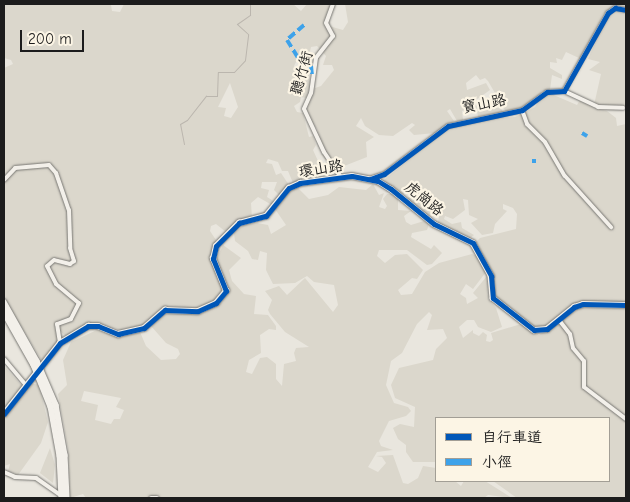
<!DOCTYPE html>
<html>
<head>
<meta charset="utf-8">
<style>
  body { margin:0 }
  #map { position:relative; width:630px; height:502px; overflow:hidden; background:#e9e6de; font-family:"Comic Neue","LXGW WenKai TC",sans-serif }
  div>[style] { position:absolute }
  .green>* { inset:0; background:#dbd7cc }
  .stream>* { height:1px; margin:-0.5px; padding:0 0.5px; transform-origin:0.5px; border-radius:0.5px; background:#bbb6ae }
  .roads { filter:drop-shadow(0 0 1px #787773) drop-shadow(0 0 1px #787773) }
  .minor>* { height:4px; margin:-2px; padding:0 2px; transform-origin:2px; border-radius:2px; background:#f3f0ea }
  .major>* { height:5.5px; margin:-2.75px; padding:0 2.75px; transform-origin:2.75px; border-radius:2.75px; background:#f3f0ea }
  .quiet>* { height:4px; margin-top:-2px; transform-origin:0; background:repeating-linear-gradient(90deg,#3da2ea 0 8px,transparent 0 12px) }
  .cycleway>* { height:5px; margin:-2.5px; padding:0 2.5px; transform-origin:2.5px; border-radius:2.5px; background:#0057b8 }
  span { translate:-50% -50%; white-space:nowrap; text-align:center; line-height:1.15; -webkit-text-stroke:4.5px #fcf5e5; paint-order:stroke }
  .street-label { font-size:15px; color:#1c1c1c }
  .frame { position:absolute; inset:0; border:5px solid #1c1c1c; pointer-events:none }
  .legend { position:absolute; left:435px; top:417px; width:175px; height:65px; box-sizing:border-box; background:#fcf5e5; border:1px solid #a29e95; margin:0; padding:6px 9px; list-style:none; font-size:15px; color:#1c1c1c }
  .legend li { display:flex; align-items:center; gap:10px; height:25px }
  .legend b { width:25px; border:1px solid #a29e95 }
  .scale { position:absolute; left:20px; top:30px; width:64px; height:22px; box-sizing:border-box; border:2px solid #1c1c1c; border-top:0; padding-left:6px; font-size:15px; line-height:18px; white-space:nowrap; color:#1c1c1c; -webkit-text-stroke:4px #fcf5e5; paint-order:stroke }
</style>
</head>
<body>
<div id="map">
  <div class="green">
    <i style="clip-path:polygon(evenodd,4px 4px,116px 4px,111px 5px,112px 11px,120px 12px,124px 4px,293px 4px,301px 11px,307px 4px,322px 4px,332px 6px,329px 26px,343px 30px,348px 22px,345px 4px,626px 4px,626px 8px,616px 6px,603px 14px,580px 62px,579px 58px,566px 52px,562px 60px,556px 58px,557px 63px,550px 62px,550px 68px,562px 75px,562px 79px,552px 75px,550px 90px,542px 91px,528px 107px,506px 112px,488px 81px,485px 78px,480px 80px,476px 75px,466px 83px,467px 90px,486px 83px,490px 90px,473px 102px,481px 110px,500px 107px,503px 112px,478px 117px,477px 110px,472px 112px,468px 108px,462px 111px,463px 120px,457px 121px,450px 109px,447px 111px,454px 121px,435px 133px,414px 135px,409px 130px,415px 125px,412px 123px,393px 136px,379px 135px,365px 126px,361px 118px,356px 126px,374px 137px,366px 142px,367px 157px,334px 170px,321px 154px,324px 150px,317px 129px,306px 115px,307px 105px,315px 88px,321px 86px,334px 70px,332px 65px,323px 65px,326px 56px,317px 46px,311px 47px,307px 64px,297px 60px,294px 66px,302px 80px,309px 74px,311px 87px,306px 98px,301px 97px,300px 102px,294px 106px,297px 112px,303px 113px,309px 137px,313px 136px,316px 145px,313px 150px,318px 161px,317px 180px,293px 183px,288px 171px,282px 171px,278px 162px,268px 159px,266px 163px,272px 164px,276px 175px,281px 173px,289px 185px,280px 196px,274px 190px,277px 182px,262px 182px,261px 188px,269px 190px,267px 197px,275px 202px,272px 205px,258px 197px,251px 203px,252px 218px,226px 232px,216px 224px,211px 226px,210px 231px,216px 240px,211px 257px,224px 287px,221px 295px,213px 303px,199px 308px,167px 306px,142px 325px,122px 330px,89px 323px,67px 337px,60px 331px,59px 343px,42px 361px,4px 298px,4px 68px,13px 64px,11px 60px,4px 58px,4px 4px,230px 83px,238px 107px,231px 118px,224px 116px,226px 108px,218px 107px,230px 83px)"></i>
    <i style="clip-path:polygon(612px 11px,626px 13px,626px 107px,617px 109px,594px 105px,601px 74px,589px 70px,600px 62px,588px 59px,607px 16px)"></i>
    <i style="clip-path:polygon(549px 93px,577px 105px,580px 100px,583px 100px,594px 108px,607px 111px,616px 118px,617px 126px,626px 124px,626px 303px,579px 302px,546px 328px,534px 329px,493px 295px,494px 280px,475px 243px,480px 238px,516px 229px,517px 214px,513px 208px,503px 204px,503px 209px,507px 211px,495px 224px,493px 233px,482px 235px,471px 223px,478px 219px,469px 215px,468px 200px,463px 199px,465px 210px,453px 219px,445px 216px,444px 219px,452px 224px,461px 222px,462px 228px,474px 235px,470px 238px,441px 226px,438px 222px,440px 212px,420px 195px,418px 198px,431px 211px,429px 218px,405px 200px,416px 192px,414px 188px,400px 196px,384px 180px,445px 130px,480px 119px,515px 117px,535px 107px,542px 96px)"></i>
    <i style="clip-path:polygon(evenodd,373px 184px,379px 195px,384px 193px,379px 207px,385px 209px,387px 206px,383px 199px,387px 194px,393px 194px,398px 199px,398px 210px,411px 211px,404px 216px,406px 222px,411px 225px,424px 221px,429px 224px,427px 230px,412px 233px,411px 237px,431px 249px,434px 245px,442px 253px,432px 264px,427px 265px,407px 250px,379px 250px,377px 256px,385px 263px,395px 255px,407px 254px,423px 270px,417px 279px,412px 278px,398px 290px,401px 295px,412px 294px,425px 272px,439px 263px,472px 254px,477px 256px,486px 272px,473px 289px,466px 284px,460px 294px,466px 298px,467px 304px,478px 298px,473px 293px,487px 276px,488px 299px,496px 308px,502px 327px,491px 332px,478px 327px,474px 320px,467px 320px,459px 327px,463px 338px,473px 330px,473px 333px,479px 336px,483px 332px,487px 335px,486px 341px,490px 342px,493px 340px,491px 333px,521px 324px,539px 335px,580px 308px,626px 309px,626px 498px,517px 498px,493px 481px,609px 481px,609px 418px,436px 418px,436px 462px,413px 462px,406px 452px,406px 445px,398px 439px,393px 428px,400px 424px,414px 427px,415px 407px,395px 398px,391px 385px,399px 368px,433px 360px,436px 349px,447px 338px,443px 329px,427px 330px,432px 315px,429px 312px,417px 324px,402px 353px,391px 361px,386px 385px,394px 403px,408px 407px,411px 411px,406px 416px,389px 421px,379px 441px,381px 446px,393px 450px,377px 452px,368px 467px,378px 472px,386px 463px,382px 457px,376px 456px,393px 455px,403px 483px,408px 484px,418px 478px,423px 466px,436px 468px,436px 481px,455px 481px,461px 486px,464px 481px,485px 481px,512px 498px,488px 495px,484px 498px,86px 498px,83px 494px,70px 498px,68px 449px,58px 394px,67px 385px,63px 360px,71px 342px,97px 330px,116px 337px,140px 332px,146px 346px,161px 360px,176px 359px,180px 354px,178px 349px,166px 343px,151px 326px,162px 314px,202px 313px,224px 299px,228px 288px,216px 260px,223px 245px,241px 258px,229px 270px,232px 281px,244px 294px,256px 296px,254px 314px,268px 315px,276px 326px,276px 330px,269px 329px,260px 335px,261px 353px,249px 360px,246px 372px,252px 374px,260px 358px,267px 357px,276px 364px,276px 379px,282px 386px,284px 364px,296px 361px,294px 353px,296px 348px,309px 347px,285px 332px,270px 314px,268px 310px,272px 300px,265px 291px,279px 286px,287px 295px,305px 278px,333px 312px,338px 305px,334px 285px,314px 282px,307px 276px,295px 283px,273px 284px,266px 270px,267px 253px,260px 251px,258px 260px,252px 259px,248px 251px,235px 241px,234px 233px,244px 225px,257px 223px,268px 225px,271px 234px,286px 225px,275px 209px,288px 192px,297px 187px,309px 199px,328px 195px,339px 187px,366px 190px,373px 184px,84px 391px,121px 398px,116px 407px,124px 410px,120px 419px,114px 419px,111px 424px,95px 420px,98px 405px,81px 401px,84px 391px)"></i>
    <i style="clip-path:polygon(4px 366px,22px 386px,4px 410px)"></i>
    <i style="clip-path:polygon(30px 383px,39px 385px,48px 422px,41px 443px,18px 475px,8px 471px,10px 464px,4px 466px,4px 415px)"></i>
    <i style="clip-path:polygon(50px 448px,55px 465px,53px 483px,40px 473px)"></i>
  </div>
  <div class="stream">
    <i style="left:184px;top:144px;width:20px;rotate:-101deg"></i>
    <i style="left:180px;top:124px;width:8px;rotate:-30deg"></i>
    <i style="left:187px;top:120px;width:31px;rotate:-52deg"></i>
    <i style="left:206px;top:96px;width:11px"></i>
    <i style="left:217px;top:96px;width:24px;rotate:-88deg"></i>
    <i style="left:218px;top:72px;width:16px"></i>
    <i style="left:234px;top:72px;width:16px;rotate:-47deg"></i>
    <i style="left:245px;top:60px;width:26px;rotate:-83deg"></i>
    <i style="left:248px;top:34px;width:15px;rotate:-138deg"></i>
    <i style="left:237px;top:24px;width:16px;rotate:-35deg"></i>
    <i style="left:250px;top:15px;width:11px;rotate:-90deg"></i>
  </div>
  <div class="roads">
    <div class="minor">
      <i style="left:333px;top:4px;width:20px;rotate:110deg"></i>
      <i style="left:326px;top:23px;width:15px;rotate:62deg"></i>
      <i style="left:333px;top:36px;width:28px;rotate:128deg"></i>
      <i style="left:316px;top:58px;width:35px;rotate:98deg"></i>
      <i style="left:311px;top:93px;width:17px;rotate:114deg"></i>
      <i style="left:304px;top:109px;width:47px;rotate:65.1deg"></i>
      <i style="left:324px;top:152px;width:30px;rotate:56deg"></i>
      <i style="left:564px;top:91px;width:38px;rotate:25deg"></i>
      <i style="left:598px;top:107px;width:25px;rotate:2deg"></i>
      <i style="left:522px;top:110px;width:15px;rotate:70deg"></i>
      <i style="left:527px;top:124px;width:25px;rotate:45deg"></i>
      <i style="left:545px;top:142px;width:39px;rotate:60deg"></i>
      <i style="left:565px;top:176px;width:69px;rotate:48deg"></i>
      <i style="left:372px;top:178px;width:13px;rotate:-18deg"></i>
      <i style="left:384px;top:174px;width:80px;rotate:-36.9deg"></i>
      <i style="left:448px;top:126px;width:76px;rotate:-12.2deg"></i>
      <i style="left:522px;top:110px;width:31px;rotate:-36deg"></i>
      <i style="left:547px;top:92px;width:17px;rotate:-3deg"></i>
      <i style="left:564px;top:91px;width:90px;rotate:-60.6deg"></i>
      <i style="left:608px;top:13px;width:9px;rotate:-36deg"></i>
      <i style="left:615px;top:8px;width:11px;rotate:10deg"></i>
      <i style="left:4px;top:180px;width:16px;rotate:-47deg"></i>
      <i style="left:15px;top:168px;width:34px;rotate:-5deg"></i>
      <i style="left:49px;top:165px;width:11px;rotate:49deg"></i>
      <i style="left:56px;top:173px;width:39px;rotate:71deg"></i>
      <i style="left:69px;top:210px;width:38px;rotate:88deg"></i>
      <i style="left:70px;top:248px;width:14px;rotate:73deg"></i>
      <i style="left:74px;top:261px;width:5px;rotate:143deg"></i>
      <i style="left:70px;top:264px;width:16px;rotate:-166deg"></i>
      <i style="left:54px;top:260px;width:9px;rotate:139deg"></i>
      <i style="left:47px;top:266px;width:20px;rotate:63deg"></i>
      <i style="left:56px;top:284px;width:30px;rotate:40deg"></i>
      <i style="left:79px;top:303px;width:18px;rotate:117deg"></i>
      <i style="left:71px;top:319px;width:15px;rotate:160deg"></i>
      <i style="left:57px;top:324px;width:19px;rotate:81deg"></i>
      <i style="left:559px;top:320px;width:18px;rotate:52deg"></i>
      <i style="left:570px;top:334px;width:14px;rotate:78deg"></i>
      <i style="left:573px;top:348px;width:17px;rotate:50deg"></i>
      <i style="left:584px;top:361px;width:26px;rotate:90deg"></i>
      <i style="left:584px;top:387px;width:53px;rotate:37.3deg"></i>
      <i style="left:4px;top:359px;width:34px;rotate:50deg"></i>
      <i style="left:4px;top:472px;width:12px;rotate:24deg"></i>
      <i style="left:15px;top:477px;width:21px;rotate:3deg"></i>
      <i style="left:36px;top:478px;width:32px;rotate:35deg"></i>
      <i style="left:151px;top:498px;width:6px"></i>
    </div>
    <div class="major">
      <i style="left:4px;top:302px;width:68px;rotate:60.8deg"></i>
      <i style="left:37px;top:361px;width:48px;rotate:66.6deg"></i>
      <i style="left:56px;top:405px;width:51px;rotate:79.8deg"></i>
      <i style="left:65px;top:455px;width:43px;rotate:87.3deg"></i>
      <i style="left:4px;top:312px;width:61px;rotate:60.5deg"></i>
      <i style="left:34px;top:365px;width:45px;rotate:68deg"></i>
      <i style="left:51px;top:407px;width:50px;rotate:79.6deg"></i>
      <i style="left:60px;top:456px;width:42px;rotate:87.3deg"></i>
      <i style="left:4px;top:414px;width:90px;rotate:-51.7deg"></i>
      <i style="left:60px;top:343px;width:33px;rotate:-31deg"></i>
      <i style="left:88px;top:326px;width:10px"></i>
      <i style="left:98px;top:326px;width:22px;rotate:22deg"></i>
      <i style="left:118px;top:334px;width:27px;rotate:-13deg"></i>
      <i style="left:144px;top:328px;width:28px;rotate:-41deg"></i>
      <i style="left:165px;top:310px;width:33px;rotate:2deg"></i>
      <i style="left:198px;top:311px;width:20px;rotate:-24deg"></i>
      <i style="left:216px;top:303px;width:16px;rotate:-50deg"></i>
      <i style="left:226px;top:291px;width:35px;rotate:-112deg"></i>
      <i style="left:213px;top:259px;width:13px;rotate:-77deg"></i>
      <i style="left:216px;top:246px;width:33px;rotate:-45deg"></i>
      <i style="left:239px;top:223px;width:28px;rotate:-15deg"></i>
      <i style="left:266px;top:216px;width:36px;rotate:-51deg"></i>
      <i style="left:289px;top:188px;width:12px;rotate:-24deg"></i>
      <i style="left:300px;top:183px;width:52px;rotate:-7.7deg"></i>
      <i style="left:352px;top:176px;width:26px;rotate:11deg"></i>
      <i style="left:378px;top:181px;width:15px;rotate:32deg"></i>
      <i style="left:391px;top:189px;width:55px;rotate:39.1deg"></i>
      <i style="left:434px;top:224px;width:43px;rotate:26deg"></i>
      <i style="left:473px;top:243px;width:38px;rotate:61deg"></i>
      <i style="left:491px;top:276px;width:22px;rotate:85deg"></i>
      <i style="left:493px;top:298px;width:52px;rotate:38deg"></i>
      <i style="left:534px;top:330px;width:13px;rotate:-4deg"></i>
      <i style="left:547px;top:329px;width:35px;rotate:-39deg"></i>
      <i style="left:574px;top:307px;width:9px;rotate:-18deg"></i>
      <i style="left:583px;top:304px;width:43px;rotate:1.3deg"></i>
    </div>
  </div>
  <div class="quiet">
    <i style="left:304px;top:25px;width:23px;rotate:139deg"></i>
    <i style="left:287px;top:40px;width:25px;rotate:58deg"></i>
    <i style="left:300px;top:61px;width:12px;rotate:24deg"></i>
    <i style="left:311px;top:66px;width:10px;rotate:84deg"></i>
    <i style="left:582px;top:133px;width:6px;rotate:31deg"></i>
    <i style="left:534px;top:163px;width:4px;rotate:-90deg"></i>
  </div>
  <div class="cycleway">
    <i style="left:370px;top:179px;width:15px;rotate:-20deg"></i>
    <i style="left:384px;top:174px;width:80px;rotate:-36.9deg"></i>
    <i style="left:448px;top:126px;width:76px;rotate:-12.2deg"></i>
    <i style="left:522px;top:110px;width:31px;rotate:-36deg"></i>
    <i style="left:547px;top:92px;width:17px;rotate:-3deg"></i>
    <i style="left:564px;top:91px;width:90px;rotate:-60.6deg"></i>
    <i style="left:608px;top:13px;width:9px;rotate:-36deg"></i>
    <i style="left:615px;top:8px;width:11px;rotate:10deg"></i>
    <i style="left:4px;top:414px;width:90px;rotate:-51.7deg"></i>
    <i style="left:60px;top:343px;width:33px;rotate:-31deg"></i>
    <i style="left:88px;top:326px;width:10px"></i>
    <i style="left:98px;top:326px;width:22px;rotate:22deg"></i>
    <i style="left:118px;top:334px;width:27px;rotate:-13deg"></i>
    <i style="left:144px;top:328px;width:28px;rotate:-41deg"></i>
    <i style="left:165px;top:310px;width:33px;rotate:2deg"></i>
    <i style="left:198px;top:311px;width:20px;rotate:-24deg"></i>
    <i style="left:216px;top:303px;width:16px;rotate:-50deg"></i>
    <i style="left:226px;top:291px;width:35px;rotate:-112deg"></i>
    <i style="left:213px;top:259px;width:13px;rotate:-77deg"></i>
    <i style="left:216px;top:246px;width:33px;rotate:-45deg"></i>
    <i style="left:239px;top:223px;width:28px;rotate:-15deg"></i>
    <i style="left:266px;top:216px;width:36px;rotate:-51deg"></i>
    <i style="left:289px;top:188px;width:12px;rotate:-24deg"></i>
    <i style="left:300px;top:183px;width:52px;rotate:-7.7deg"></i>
    <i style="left:352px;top:176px;width:26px;rotate:11deg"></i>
    <i style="left:378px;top:181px;width:15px;rotate:32deg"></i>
    <i style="left:391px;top:189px;width:55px;rotate:39.1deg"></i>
    <i style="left:434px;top:224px;width:43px;rotate:26deg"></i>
    <i style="left:473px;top:243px;width:38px;rotate:61deg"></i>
    <i style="left:491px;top:276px;width:22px;rotate:85deg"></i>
    <i style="left:493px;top:298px;width:52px;rotate:38deg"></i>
    <i style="left:534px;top:330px;width:13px;rotate:-4deg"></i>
    <i style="left:547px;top:329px;width:35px;rotate:-39deg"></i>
    <i style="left:574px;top:307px;width:9px;rotate:-18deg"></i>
    <i style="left:583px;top:304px;width:43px;rotate:1.3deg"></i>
  </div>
  <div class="street-label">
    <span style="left:302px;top:73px;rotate:-74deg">聽竹街</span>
    <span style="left:484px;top:104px;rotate:-11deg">寶山路</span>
    <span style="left:321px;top:169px;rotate:-9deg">環山路</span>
    <span style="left:424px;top:199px;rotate:39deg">虎崗路</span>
  </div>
  <div class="frame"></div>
  <ul class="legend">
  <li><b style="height:6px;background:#0057b8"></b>自行車道</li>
  <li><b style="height:6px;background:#3da2ea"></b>小徑</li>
  </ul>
  <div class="scale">200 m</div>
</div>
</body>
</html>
